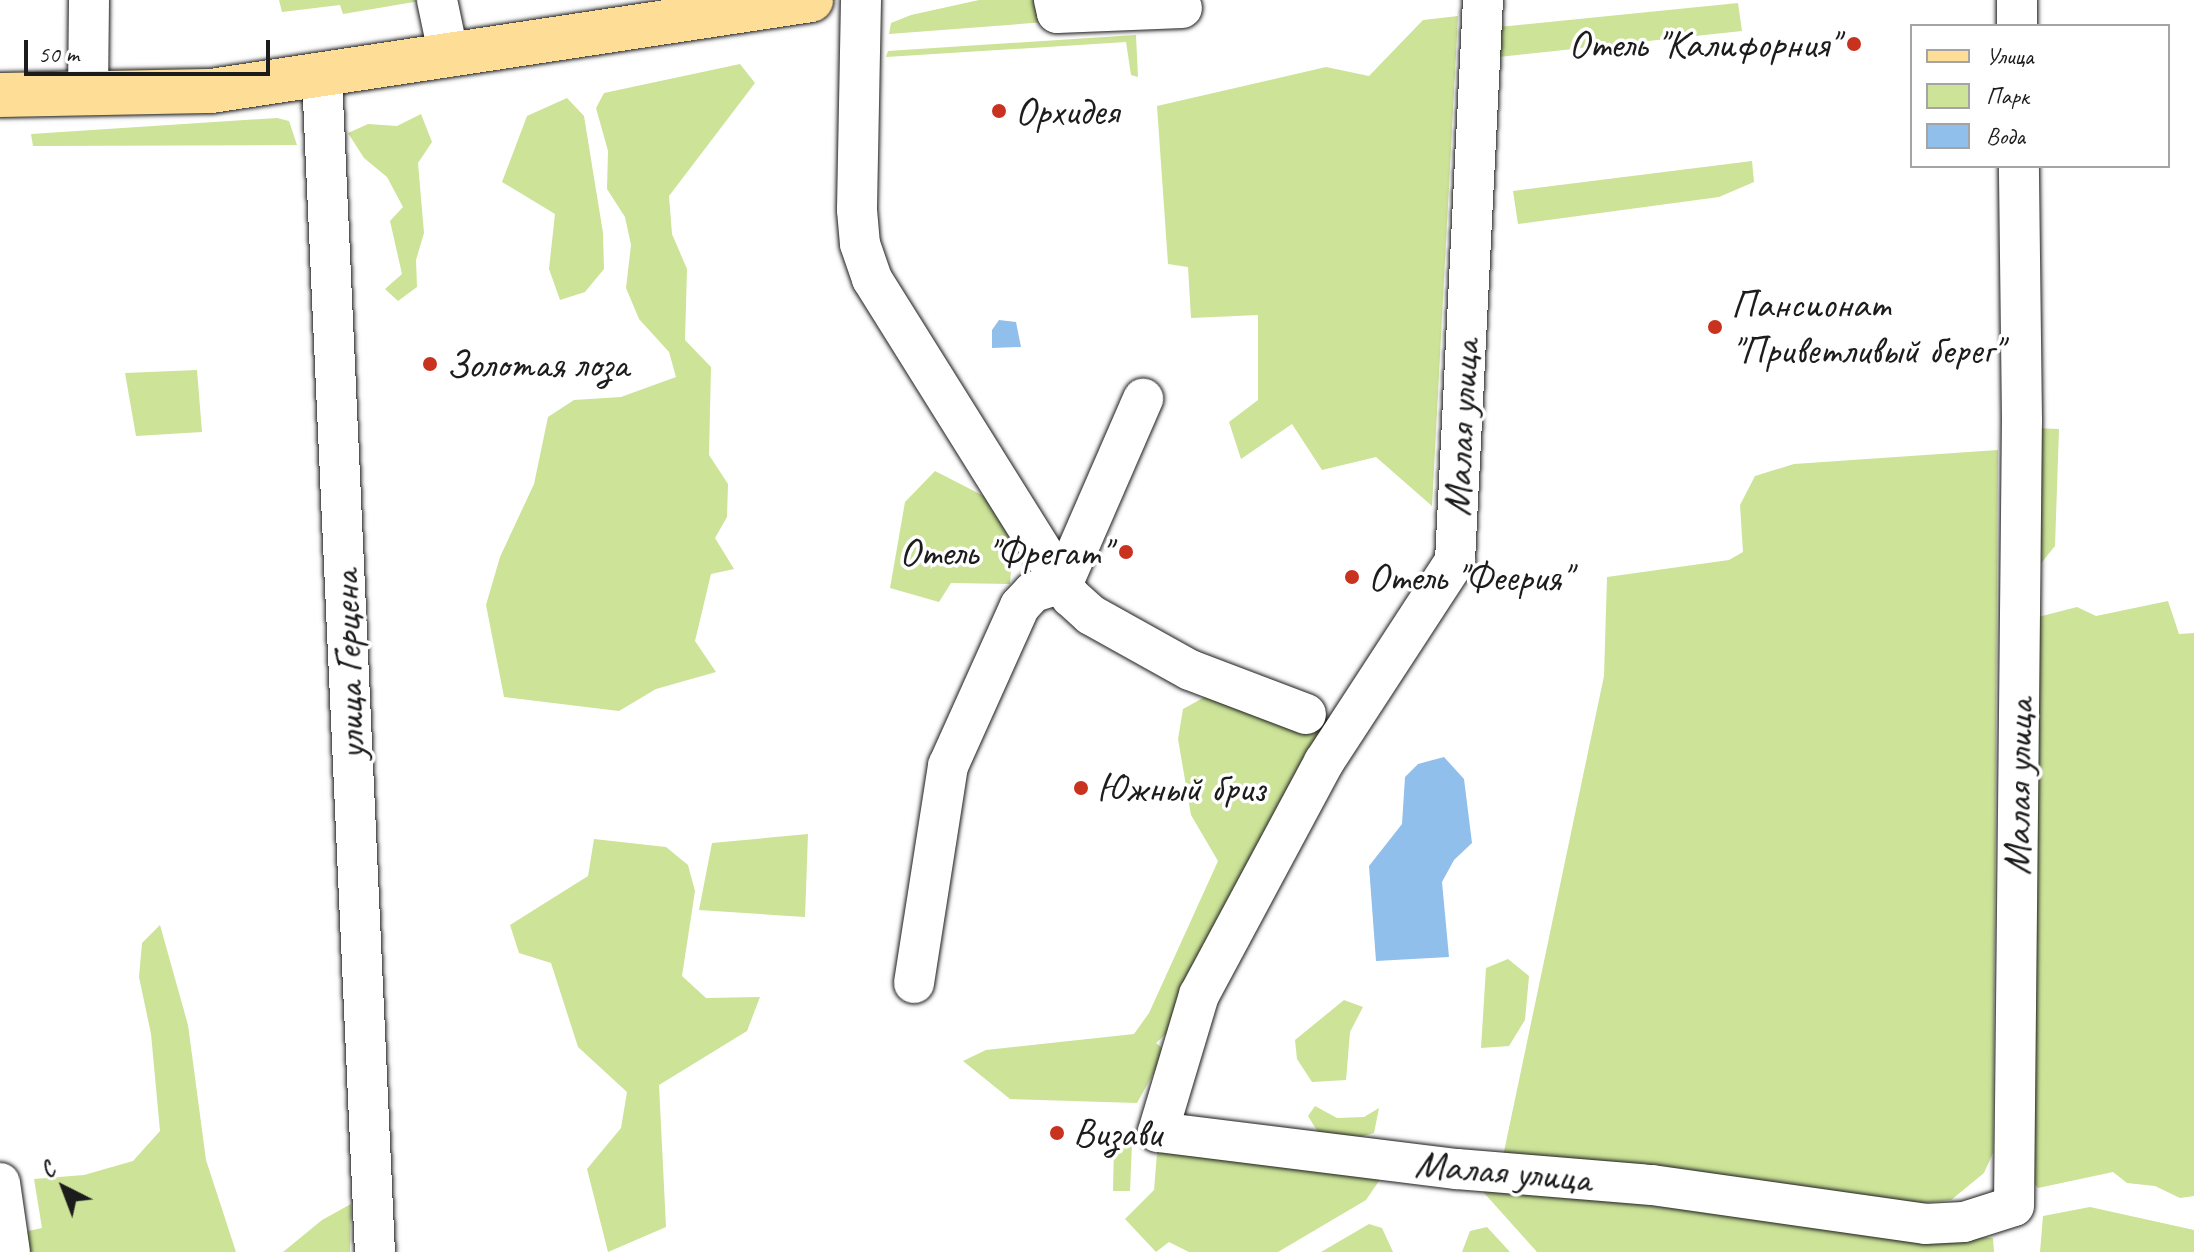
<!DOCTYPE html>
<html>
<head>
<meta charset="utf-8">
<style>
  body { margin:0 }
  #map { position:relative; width:2194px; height:1252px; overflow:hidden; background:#fff; font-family:Caveat,sans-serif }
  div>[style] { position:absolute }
  .green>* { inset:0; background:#cce398 }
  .water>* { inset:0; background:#90bfeb }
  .roads { filter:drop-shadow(0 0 2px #1c1c1c) drop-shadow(0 0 2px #1c1c1c) }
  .street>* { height:40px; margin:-20px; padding:0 20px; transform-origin:20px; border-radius:20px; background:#fff }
  .primary>* { height:44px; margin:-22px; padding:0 22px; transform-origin:22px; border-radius:22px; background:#fedd96 }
  .dots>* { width:22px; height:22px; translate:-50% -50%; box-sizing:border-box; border:4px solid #fff; border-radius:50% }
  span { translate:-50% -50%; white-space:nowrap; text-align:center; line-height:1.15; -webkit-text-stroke:7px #fff; paint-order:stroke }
  .poi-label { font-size:40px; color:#1c1c1c }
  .right { translate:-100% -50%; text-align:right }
  .left { translate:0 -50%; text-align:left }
  .street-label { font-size:40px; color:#1c1c1c }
  .legend { position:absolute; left:1910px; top:24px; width:260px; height:144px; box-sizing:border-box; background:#fff; border:2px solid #a4a4a4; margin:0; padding:10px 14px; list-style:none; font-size:24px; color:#1c1c1c }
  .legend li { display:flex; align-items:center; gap:16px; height:40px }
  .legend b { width:40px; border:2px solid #a4a4a4 }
  .north { position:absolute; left:24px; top:1148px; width:80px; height:80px; -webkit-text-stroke:6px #fff; paint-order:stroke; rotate:318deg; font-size:22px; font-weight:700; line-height:32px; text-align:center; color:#1c1c1c }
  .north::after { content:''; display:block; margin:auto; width:28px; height:36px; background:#1c1c1c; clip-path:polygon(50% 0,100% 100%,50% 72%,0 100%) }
  .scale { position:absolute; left:24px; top:40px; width:246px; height:36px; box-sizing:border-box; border:4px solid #1c1c1c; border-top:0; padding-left:10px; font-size:24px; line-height:28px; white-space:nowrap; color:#1c1c1c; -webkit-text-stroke:6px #fff; paint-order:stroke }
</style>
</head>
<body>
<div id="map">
  <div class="green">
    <i style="clip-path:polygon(279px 0,420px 0,420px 1px,343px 14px,340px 5px,282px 12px)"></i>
    <i style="clip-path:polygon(979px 0,1041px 0,1046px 22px,889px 34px,891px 23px,911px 15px)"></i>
    <i style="clip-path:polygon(1738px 3px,1742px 31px,1499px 57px,1499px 27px)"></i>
    <i style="clip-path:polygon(1458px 16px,1432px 506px,1376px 457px,1322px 470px,1292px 424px,1241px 459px,1229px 422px,1258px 400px,1258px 315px,1191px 318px,1188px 267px,1168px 264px,1157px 106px,1326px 67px,1369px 76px,1423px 20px)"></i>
    <i style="clip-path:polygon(1136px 35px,1138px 77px,1131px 75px,1126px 42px,886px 57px,888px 51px)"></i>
    <i style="clip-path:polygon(740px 64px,755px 83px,669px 196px,672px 234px,687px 269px,685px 340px,711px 367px,709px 455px,728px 484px,727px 517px,715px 538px,734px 569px,711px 574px,695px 641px,716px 672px,656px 689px,619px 711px,504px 697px,486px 605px,500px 557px,534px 484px,548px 417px,574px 400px,621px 397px,676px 377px,669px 352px,639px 319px,626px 288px,631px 245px,625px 217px,607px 189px,608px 151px,596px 108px,604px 93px)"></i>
    <i style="clip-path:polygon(567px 98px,584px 116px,603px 233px,604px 269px,585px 292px,560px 300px,549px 269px,555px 214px,502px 182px,527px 116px)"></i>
    <i style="clip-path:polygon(421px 114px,432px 142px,418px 163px,424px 233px,416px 260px,417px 287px,398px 301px,385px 289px,402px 274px,390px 221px,403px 207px,387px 177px,364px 158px,348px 133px,368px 124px,397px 126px)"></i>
    <i style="clip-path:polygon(277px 118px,289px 121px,297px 145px,33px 146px,31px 134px)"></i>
    <i style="clip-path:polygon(1752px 161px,1754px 182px,1719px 197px,1518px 224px,1513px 191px)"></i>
    <i style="clip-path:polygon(197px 370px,202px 432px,136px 436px,125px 373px)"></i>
    <i style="clip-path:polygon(2034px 428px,2059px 429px,2055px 546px,2038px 567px)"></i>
    <i style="clip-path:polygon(1998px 450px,1993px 1153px,1984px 1173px,1951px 1200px,1904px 1205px,1502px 1161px,1604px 676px,1607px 577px,1729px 560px,1743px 552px,1740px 505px,1755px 476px,1794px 464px)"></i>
    <i style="clip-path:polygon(935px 471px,1015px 512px,1010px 584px,951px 583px,939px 602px,890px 588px,905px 502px)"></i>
    <i style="clip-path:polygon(2168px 601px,2179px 634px,2194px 633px,2194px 1196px,2180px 1198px,2155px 1186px,2127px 1183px,2113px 1172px,2038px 1188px,2023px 1171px,2034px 618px,2077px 607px,2096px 616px)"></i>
    <i style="clip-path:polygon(1212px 693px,1316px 727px,1325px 742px,1171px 1029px,1156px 1043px,1166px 1051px,1137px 1103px,1010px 1099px,963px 1061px,986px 1050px,1134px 1034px,1149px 1013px,1218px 861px,1191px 815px,1178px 739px,1183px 709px)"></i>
    <i style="clip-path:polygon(808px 834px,805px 917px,699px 910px,712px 843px)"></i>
    <i style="clip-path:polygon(594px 839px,666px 847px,688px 865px,695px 891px,682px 976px,706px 998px,760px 997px,747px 1031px,659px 1085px,666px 1227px,608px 1252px,587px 1169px,621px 1128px,627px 1092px,578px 1047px,551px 963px,519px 953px,510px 925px,588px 876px)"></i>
    <i style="clip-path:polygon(160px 925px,188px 1025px,206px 1160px,236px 1252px,0 1252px,0 1237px,42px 1228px,34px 1179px,84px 1175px,133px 1161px,160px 1131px,151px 1034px,139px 977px,142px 943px)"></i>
    <i style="clip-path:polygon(1508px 959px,1529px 976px,1525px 1020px,1509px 1046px,1481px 1048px,1486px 968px)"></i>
    <i style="clip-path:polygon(1344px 1000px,1363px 1007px,1350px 1032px,1346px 1080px,1312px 1082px,1297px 1059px,1295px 1040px)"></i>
    <i style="clip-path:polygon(1315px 1106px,1337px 1118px,1364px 1117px,1379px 1108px,1374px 1133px,1342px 1142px,1319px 1134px,1308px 1116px)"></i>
    <i style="clip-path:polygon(1158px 1141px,1385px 1172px,1366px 1200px,1278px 1252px,1189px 1252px,1169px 1242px,1156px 1252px,1125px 1219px,1154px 1190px)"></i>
    <i style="clip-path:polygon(1114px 1143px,1132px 1143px,1130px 1191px,1113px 1191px)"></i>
    <i style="clip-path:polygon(1477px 1185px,1797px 1223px,1993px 1238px,1994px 1252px,1537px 1252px)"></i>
    <i style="clip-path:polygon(351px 1204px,350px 1252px,283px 1252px,322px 1220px)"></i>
    <i style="clip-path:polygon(2090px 1207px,2194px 1230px,2194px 1252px,2040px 1252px,2043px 1216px)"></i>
    <i style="clip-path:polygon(1369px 1224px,1382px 1228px,1393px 1252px,1321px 1252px)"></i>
    <i style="clip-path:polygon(1487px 1227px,1510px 1252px,1462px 1252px,1470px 1231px)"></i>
  </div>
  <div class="water">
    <i style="clip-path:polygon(999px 320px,1016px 322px,1021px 347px,992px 348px,992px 330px)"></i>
    <i style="clip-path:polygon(1444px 757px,1464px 779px,1472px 843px,1454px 860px,1442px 882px,1449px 957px,1376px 961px,1369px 866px,1402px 824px,1405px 777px,1418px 764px)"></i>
  </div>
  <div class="roads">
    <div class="street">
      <i style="left:437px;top:0;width:58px;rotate:78.1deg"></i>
      <i style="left:861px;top:0;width:210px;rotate:91.1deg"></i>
      <i style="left:857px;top:210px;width:34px;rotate:85deg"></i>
      <i style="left:860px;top:244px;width:37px;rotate:71deg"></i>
      <i style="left:872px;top:279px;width:375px;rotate:58deg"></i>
      <i style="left:1071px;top:597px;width:27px;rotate:42deg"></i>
      <i style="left:1091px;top:615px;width:113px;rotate:29.1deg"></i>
      <i style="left:1190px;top:670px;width:124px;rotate:20.8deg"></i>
      <i style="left:1054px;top:0;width:13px;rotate:77deg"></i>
      <i style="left:1057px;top:13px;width:125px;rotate:-2.3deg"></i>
      <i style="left:1483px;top:0;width:562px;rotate:92.86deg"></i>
      <i style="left:1455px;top:561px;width:240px;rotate:123.1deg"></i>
      <i style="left:1324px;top:762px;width:264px;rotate:118.2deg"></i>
      <i style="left:1199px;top:995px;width:143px;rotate:106.7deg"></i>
      <i style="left:1158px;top:1132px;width:301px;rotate:7.1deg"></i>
      <i style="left:1457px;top:1169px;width:196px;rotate:4.7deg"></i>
      <i style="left:1652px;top:1185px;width:276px;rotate:8.1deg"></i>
      <i style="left:1925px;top:1224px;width:39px;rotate:-3deg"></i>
      <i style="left:1964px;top:1222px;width:52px;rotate:-17.7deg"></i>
      <i style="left:2014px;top:1206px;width:785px;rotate:-89.42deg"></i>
      <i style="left:2022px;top:421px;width:255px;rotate:-90.7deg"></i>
      <i style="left:2017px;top:0;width:26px;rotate:90deg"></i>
      <i style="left:322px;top:77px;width:1176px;rotate:87.42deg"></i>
      <i style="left:88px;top:95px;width:95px;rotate:-89.4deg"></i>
      <i style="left:914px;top:983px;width:220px;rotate:-81.1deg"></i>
      <i style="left:948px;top:766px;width:175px;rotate:-65.8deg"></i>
      <i style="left:1020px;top:606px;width:19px;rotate:-47deg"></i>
      <i style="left:1033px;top:592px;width:31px;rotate:-17deg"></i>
      <i style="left:1063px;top:583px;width:201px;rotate:-66.5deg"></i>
      <i style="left:0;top:1183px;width:70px;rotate:81.8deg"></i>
    </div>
    <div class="primary">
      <i style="left:0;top:95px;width:211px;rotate:-1.1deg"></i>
      <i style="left:211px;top:91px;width:607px;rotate:-8.62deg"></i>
    </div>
  </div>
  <div class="dots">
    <i style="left:1854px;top:44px;background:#c8321e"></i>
    <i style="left:999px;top:111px;background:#c8321e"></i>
    <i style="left:1715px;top:327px;background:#c8321e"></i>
    <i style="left:430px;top:364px;background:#c8321e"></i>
    <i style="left:1126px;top:552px;background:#c8321e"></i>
    <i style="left:1352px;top:577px;background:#c8321e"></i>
    <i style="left:1081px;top:788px;background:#c8321e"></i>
    <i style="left:1057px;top:1133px;background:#c8321e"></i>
  </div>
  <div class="poi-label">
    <span class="right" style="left:1838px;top:44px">Отель "Калифорния"</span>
    <span class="left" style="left:1015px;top:111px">Орхидея</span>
    <span class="left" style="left:1731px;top:327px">Пансионат<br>"Приветливый берег"</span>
    <span class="left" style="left:446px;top:364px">Золотая лоза</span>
    <span class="right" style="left:1110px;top:552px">Отель "Фрегат"</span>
    <span class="left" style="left:1368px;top:577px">Отель "Феерия"</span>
    <span class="left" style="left:1097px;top:788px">Южный бриз</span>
    <span class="left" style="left:1073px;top:1133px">Визави</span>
  </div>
  <div class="street-label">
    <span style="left:1461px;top:428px;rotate:-87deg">Малая улица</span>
    <span style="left:348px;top:665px;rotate:-92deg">улица Герцена</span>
    <span style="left:2018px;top:787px;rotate:-89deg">Малая улица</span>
    <span style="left:1503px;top:1171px;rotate:5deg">Малая улица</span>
  </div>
  <ul class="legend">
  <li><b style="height:10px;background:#fedd96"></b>Улица</li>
  <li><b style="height:22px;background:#cce398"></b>Парк</li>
  <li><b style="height:22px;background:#90bfeb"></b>Вода</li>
  </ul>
  <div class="north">С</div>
  <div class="scale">50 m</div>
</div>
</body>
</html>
